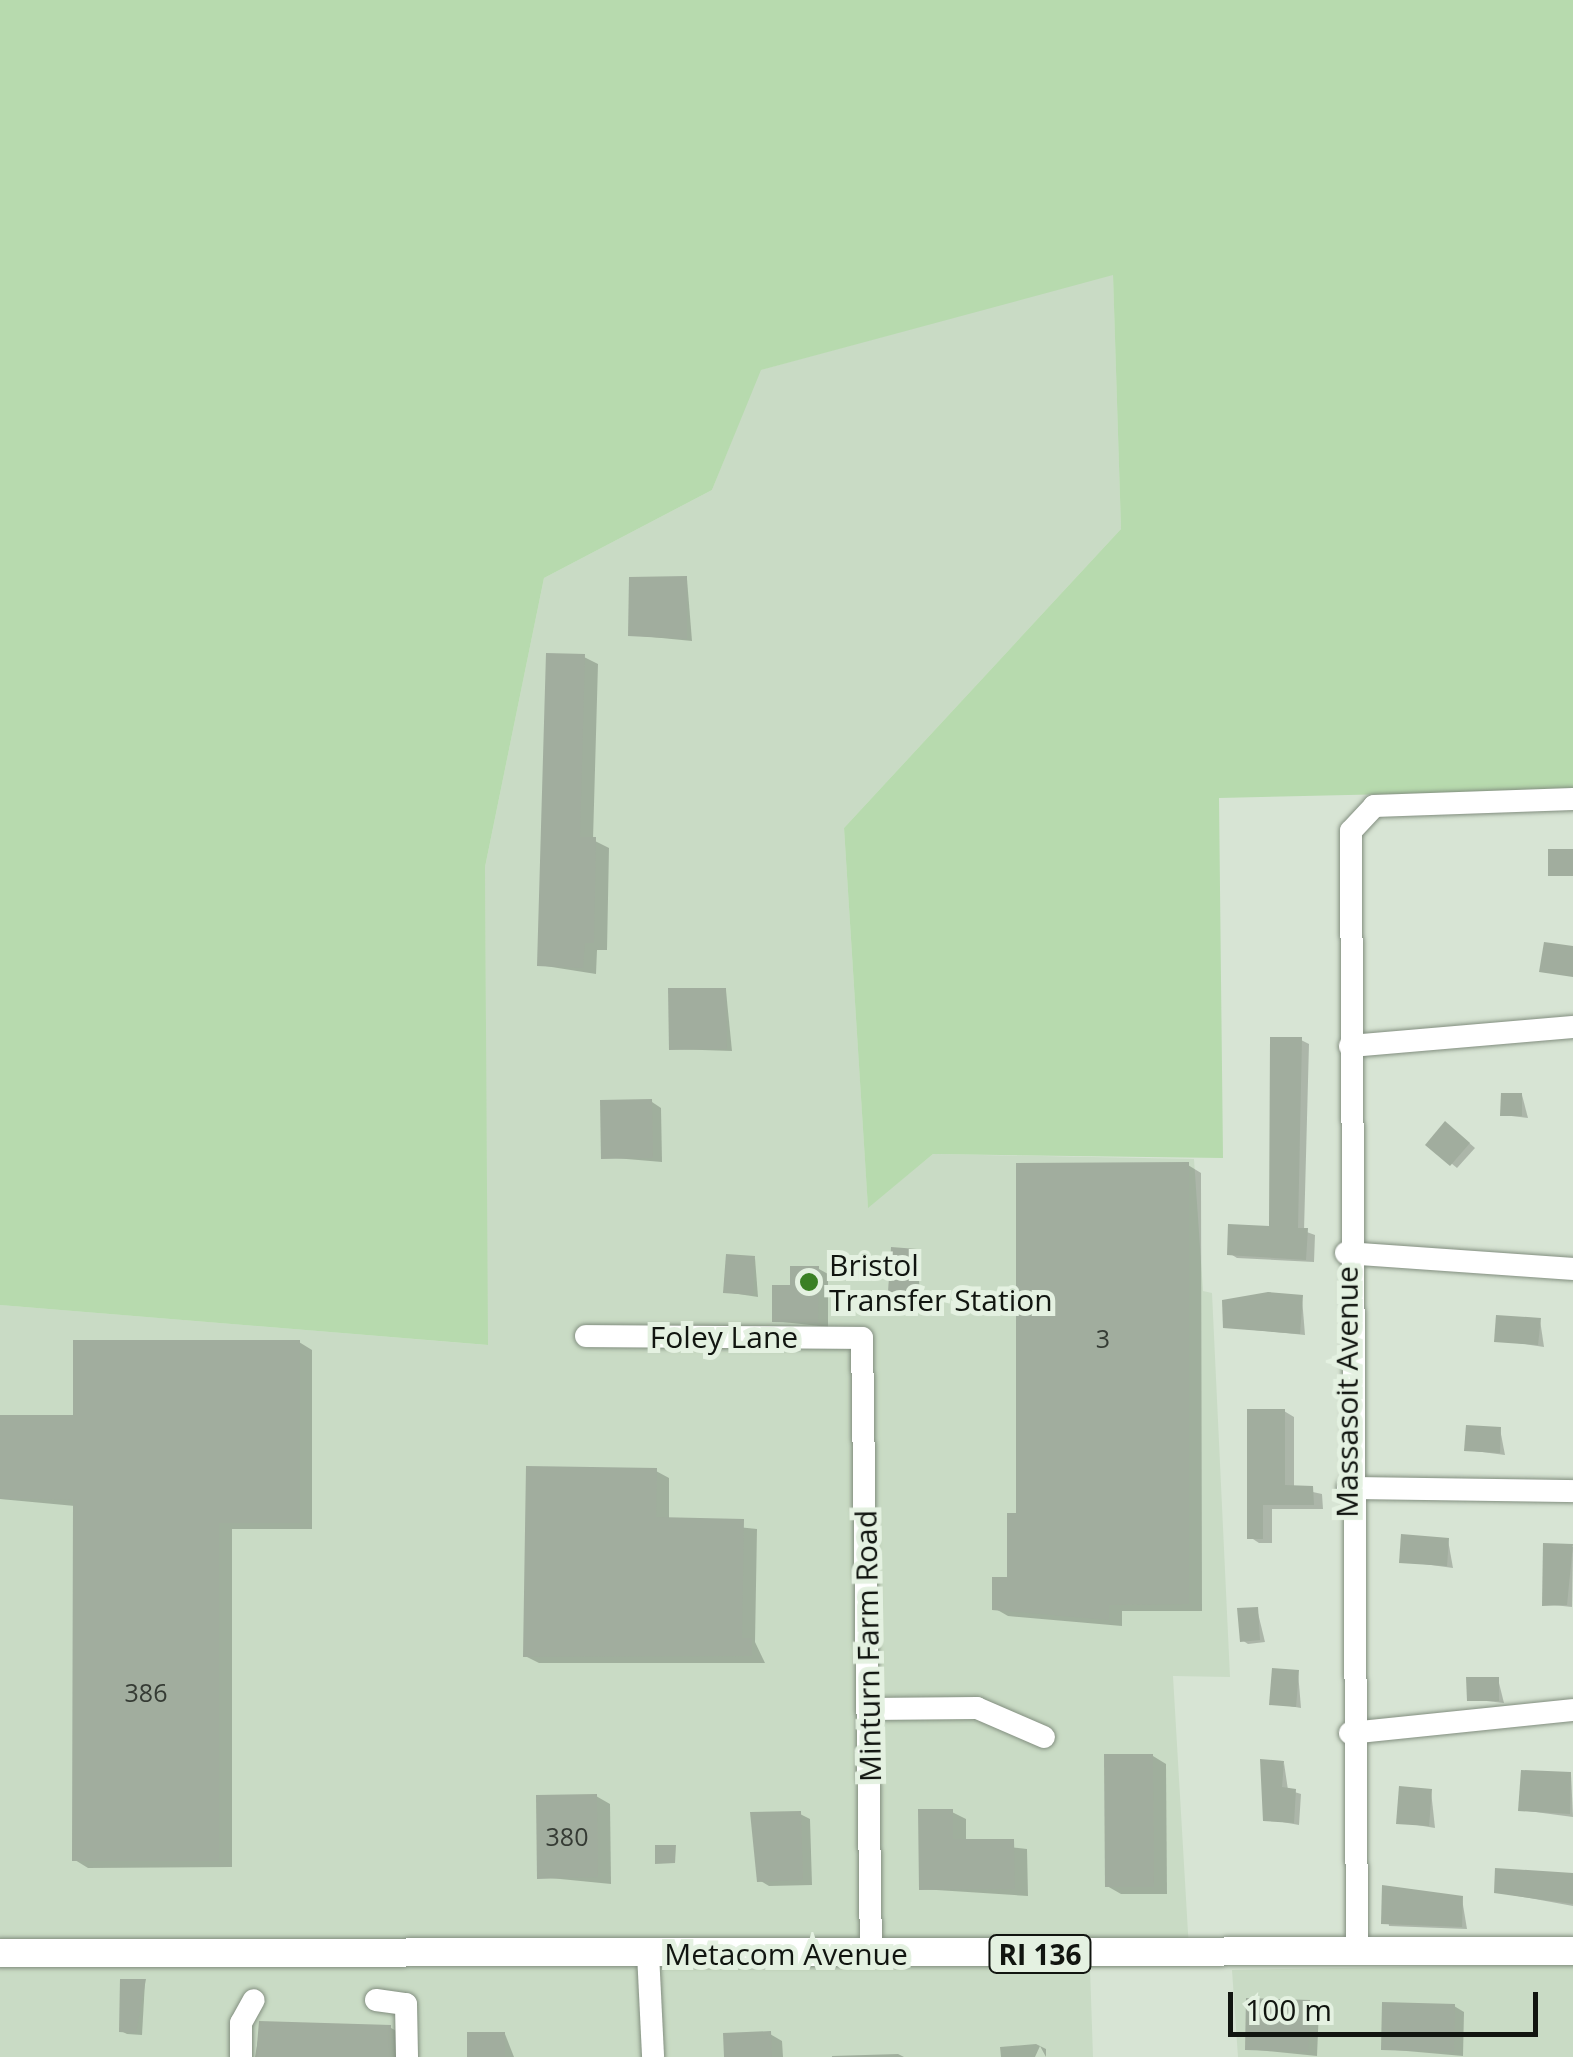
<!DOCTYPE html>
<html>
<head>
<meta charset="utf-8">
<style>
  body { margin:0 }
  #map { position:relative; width:1573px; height:2057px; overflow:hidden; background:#d7e4d4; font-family:"Open Sans",sans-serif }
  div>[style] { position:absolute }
  .built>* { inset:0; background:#c9dbc5 }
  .green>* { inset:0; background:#b7daae }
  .shadow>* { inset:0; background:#0003 }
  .building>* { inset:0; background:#a1ad9e }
  .roads { filter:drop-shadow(0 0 2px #828e7f) drop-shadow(0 0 2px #828e7f) }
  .minor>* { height:22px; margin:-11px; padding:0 11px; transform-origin:11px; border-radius:11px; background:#fff }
  .major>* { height:28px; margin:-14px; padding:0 14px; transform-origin:14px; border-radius:14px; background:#fff }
  .dots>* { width:28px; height:28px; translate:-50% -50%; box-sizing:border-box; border:5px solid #e4f1e1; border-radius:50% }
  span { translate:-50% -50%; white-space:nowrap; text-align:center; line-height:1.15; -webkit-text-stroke:10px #e4f1e1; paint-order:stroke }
  .number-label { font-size:25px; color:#353b34 }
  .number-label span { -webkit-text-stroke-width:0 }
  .shield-label span { padding:2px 8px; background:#e4f1e1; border:2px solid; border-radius:8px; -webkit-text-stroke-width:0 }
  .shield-label { font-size:28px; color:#111510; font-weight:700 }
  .poi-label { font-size:30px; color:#111510 }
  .left { translate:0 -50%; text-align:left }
  .street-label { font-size:30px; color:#111510 }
  .scale { position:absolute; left:1228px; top:1992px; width:310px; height:45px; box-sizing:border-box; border:5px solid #111510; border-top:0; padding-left:12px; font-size:30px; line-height:35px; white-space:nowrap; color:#111510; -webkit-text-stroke:8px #e4f1e1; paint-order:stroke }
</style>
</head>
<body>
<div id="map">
  <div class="built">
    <i style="clip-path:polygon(1113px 274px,1121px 529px,844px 828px,868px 1207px,933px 1154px,1194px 1159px,1203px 1291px,1212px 1293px,1230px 1677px,1173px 1676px,1190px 1967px,1090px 1968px,1093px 2057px,0 2057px,0 1305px,487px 1345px,485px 867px,544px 578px,712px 490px,760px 370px)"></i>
    <i style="clip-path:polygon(1573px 1964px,1573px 2057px,1238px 2057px,1232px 1970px)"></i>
  </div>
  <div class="green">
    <i style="clip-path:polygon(0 0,1573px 0,1573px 790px,1219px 798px,1223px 1158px,933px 1154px,868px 1208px,844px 828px,1121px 529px,1113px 275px,761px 370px,712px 490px,544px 578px,485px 867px,488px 1345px,0 1305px)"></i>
  </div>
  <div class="shadow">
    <i style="clip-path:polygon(687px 579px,692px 641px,631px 635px)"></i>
    <i style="clip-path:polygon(584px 657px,598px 664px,593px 840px,609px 848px,607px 950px,597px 950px,596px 974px,539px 965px)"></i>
    <i style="clip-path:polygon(726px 991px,732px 1051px,672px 1049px)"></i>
    <i style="clip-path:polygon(1301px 1040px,1309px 1044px,1304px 1231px,1315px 1235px,1314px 1262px,1237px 1258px,1229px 1253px,1272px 1229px)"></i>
    <i style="clip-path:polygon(1522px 1095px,1528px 1118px,1503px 1115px)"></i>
    <i style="clip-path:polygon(652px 1102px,661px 1108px,662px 1162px,603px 1157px)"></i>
    <i style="clip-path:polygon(1452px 1128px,1475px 1148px,1457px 1168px,1428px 1144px)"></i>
    <i style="clip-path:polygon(1188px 1165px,1201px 1173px,1202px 1611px,1122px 1611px,1122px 1626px,1008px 1616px,994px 1608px,1009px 1579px,1019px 1515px)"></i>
    <i style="clip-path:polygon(916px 1251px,920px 1291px,891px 1291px)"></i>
    <i style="clip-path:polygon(755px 1258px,758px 1297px,725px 1292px)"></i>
    <i style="clip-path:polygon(819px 1269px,828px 1274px,828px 1327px,774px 1321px,792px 1287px)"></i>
    <i style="clip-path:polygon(1302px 1298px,1305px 1335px,1225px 1327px)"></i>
    <i style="clip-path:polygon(1540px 1320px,1544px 1347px,1497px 1340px)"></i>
    <i style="clip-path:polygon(299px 1342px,312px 1350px,312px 1529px,232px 1529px,232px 1867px,88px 1868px,75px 1860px,75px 1506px,0 1499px,0 1417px,75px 1417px)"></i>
    <i style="clip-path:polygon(1284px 1411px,1294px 1417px,1294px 1488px,1322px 1494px,1323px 1509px,1272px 1509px,1272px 1543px,1259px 1543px,1250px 1537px)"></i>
    <i style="clip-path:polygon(1500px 1429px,1505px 1455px,1467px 1450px)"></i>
    <i style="clip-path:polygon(656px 1471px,669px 1478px,669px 1520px,757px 1529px,755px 1642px,765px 1663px,539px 1663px,525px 1656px)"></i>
    <i style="clip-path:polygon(1448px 1540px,1453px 1568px,1402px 1561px)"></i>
    <i style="clip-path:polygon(1545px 1546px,1573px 1547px,1572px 1607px,1544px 1604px)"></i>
    <i style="clip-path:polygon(1257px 1609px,1265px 1642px,1248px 1644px,1242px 1640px)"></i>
    <i style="clip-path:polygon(1298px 1672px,1301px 1708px,1272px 1703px)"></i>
    <i style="clip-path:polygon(1498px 1679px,1504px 1703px,1469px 1699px)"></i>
    <i style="clip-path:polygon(1153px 1756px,1166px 1764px,1167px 1894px,1121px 1894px,1107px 1886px)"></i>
    <i style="clip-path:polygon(1284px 1763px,1288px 1790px,1301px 1794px,1299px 1825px,1266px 1819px)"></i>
    <i style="clip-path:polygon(1571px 1774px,1573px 1817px,1521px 1810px)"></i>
    <i style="clip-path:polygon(1431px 1791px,1435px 1828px,1399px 1822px)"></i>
    <i style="clip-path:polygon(596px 1796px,610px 1804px,611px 1884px,540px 1877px)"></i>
    <i style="clip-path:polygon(952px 1812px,966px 1819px,966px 1842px,1027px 1849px,1028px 1896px,921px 1889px)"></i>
    <i style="clip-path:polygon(800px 1814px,810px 1819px,812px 1885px,769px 1886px,759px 1880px)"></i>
    <i style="clip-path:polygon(1573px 1875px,1573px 1906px,1496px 1892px)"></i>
    <i style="clip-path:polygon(1385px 1887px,1462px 1899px,1467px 1929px,1389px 1926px)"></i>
    <i style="clip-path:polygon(145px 1982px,142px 2035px,127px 2034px,121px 2031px)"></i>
    <i style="clip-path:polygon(1309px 2002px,1319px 2008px,1317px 2056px,1247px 2049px)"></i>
    <i style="clip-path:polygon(1454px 2006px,1464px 2012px,1463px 2056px,1384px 2049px)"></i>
    <i style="clip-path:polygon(261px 2024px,391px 2028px,404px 2035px,403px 2057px,255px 2057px)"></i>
    <i style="clip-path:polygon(505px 2034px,514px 2057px,470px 2057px)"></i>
    <i style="clip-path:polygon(770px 2034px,782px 2041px,783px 2057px,726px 2057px)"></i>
    <i style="clip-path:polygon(1036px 2044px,1046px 2049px,1046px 2057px,1040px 2046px,1035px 2057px,1001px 2057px,1000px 2047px)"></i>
    <i style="clip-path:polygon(898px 2054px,904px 2057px,832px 2057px,832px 2056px)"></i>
  </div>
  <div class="building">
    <i style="clip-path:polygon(687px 576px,687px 639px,628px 636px,629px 577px)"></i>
    <i style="clip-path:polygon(546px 653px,585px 654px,580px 837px,596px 837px,594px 943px,585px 943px,583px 968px,537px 966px)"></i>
    <i style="clip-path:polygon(1548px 849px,1573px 849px,1573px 876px,1548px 876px)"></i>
    <i style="clip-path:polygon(1544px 942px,1573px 946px,1573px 977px,1539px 972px)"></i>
    <i style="clip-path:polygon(668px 988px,726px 988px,727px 1049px,669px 1050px)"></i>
    <i style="clip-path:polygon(1270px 1037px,1302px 1037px,1298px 1228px,1308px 1228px,1306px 1260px,1227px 1255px,1228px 1224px,1269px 1226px)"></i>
    <i style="clip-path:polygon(1501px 1093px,1522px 1093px,1522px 1116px,1500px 1116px)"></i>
    <i style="clip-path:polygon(652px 1099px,653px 1158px,601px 1159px,600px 1100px)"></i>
    <i style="clip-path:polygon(1445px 1121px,1470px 1143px,1450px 1166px,1425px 1145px)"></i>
    <i style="clip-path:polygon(1189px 1162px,1189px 1604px,1109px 1605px,1109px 1620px,992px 1610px,992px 1577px,1007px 1577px,1007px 1513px,1016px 1513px,1016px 1163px)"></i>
    <i style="clip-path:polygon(891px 1247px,917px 1249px,914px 1293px,888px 1292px)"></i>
    <i style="clip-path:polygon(726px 1254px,755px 1256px,753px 1295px,723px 1293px)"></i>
    <i style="clip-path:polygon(790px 1266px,819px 1266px,818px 1323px,772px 1322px,772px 1285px,790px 1285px)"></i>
    <i style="clip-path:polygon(1268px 1292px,1303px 1295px,1300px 1334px,1223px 1328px,1222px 1300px)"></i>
    <i style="clip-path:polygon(1496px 1315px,1541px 1318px,1538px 1345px,1494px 1342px)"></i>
    <i style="clip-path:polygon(73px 1340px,300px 1340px,300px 1523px,219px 1523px,219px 1861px,72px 1861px,73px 1500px,0 1499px,0 1415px,73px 1415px)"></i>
    <i style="clip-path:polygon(1247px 1409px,1285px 1409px,1285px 1485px,1313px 1486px,1314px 1505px,1263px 1505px,1263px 1539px,1247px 1539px)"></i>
    <i style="clip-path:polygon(1466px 1425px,1501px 1427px,1500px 1453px,1464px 1451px)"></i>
    <i style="clip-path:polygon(526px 1466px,657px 1468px,656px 1517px,744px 1519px,742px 1638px,752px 1638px,752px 1656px,523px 1657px)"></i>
    <i style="clip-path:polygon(1401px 1534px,1449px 1538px,1447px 1566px,1399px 1563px)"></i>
    <i style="clip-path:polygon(1543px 1543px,1573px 1544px,1567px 1605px,1542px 1606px)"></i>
    <i style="clip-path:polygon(1258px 1607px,1260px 1640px,1240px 1642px,1237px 1608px)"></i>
    <i style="clip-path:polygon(1272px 1668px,1299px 1670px,1296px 1707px,1269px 1705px)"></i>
    <i style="clip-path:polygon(1466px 1677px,1499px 1677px,1499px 1701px,1467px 1701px)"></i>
    <i style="clip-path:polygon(1104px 1754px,1153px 1754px,1154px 1887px,1105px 1887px)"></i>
    <i style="clip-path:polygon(1260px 1759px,1284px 1761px,1282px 1787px,1296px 1789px,1294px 1823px,1263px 1821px)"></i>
    <i style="clip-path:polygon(1521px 1770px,1571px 1772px,1570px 1814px,1518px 1811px)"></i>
    <i style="clip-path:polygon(1399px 1786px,1432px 1789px,1429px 1826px,1396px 1824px)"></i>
    <i style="clip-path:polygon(597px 1794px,598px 1877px,537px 1879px,536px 1795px)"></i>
    <i style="clip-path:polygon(918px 1809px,953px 1809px,953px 1839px,1014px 1839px,1015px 1889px,919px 1890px)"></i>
    <i style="clip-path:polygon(801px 1811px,803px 1880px,757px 1882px,750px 1812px)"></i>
    <i style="clip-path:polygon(655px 1845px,676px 1845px,675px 1863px,655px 1864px)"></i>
    <i style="clip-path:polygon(1495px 1868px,1573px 1873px,1573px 1904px,1494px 1893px)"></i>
    <i style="clip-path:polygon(1382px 1885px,1463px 1896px,1462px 1927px,1381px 1924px)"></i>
    <i style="clip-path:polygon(120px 1979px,146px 1979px,136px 2033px,119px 2032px)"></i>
    <i style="clip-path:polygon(1246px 1998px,1310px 2000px,1308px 2052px,1245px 2050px)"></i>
    <i style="clip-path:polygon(1382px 2002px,1455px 2004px,1454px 2052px,1381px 2050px)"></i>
    <i style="clip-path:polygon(259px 2021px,391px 2025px,390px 2057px,256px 2057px)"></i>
    <i style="clip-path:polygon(771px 2031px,772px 2057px,724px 2057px,723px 2033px)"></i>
    <i style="clip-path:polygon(467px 2032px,505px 2032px,505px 2057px,467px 2057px)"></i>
  </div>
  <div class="roads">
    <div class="minor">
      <i style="left:1350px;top:1046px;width:224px;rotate:-4.9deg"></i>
      <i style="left:1346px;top:1253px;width:228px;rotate:4deg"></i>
      <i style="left:586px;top:1336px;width:276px;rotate:0.4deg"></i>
      <i style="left:862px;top:1338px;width:616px;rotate:89.16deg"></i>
      <i style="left:1348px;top:1488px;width:225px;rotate:0.8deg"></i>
      <i style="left:869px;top:1709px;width:108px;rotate:-0.5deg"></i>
      <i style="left:977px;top:1708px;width:73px;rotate:23.4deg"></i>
      <i style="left:1350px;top:1733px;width:224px;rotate:-5.9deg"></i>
      <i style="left:648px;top:1953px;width:104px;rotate:87.2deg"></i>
      <i style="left:1357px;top:1953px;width:1122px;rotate:-90.31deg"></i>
      <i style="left:1351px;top:831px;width:34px;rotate:-47deg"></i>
      <i style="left:1374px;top:806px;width:199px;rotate:-2deg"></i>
      <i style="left:376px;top:2000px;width:30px;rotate:8deg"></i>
      <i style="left:406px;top:2004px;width:53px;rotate:88.9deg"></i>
      <i style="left:241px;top:2057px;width:34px;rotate:-90deg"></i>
      <i style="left:241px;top:2023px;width:26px;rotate:-61deg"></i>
    </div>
    <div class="major">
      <i style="left:0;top:1953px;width:1573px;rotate:-0.07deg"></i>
    </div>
  </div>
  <div class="dots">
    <i style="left:809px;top:1282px;background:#3a8024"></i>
  </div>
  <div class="number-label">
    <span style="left:1103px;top:1338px">3</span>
    <span style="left:146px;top:1692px">386</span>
    <span style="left:567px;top:1836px">380</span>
  </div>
  <div class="shield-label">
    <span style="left:1040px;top:1954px">RI 136</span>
  </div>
  <div class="poi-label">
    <span class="left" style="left:829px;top:1282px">Bristol<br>Transfer Station</span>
  </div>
  <div class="street-label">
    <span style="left:724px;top:1337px">Foley Lane</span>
    <span style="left:1347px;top:1392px;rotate:-90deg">Massasoit Avenue</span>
    <span style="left:868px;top:1646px;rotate:-91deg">Minturn Farm Road</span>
    <span style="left:786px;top:1954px">Metacom Avenue</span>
  </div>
  <div class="scale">100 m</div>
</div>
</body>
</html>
